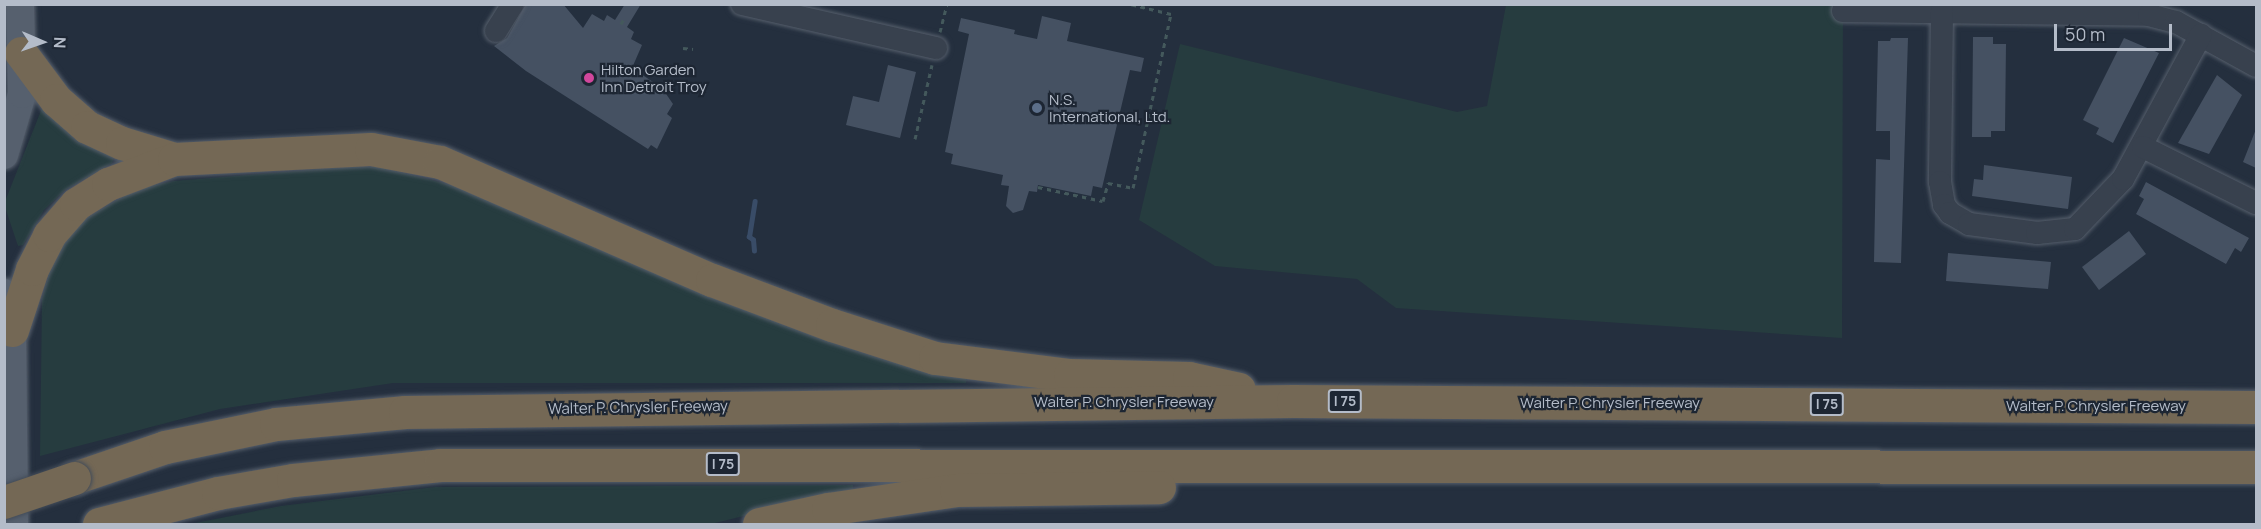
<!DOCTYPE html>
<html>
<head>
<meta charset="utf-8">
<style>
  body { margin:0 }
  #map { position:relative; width:2261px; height:529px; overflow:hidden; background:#242f3e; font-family:Manrope,sans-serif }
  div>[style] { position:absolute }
  .green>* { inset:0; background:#263c3f }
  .stream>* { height:4.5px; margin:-2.25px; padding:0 2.25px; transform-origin:2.25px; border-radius:2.25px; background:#394c67 }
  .building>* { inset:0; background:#455162 }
  .path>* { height:3px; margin-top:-1.5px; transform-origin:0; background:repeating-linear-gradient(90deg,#44595c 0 4.5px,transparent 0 9px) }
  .roads { filter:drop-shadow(0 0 2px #565f6c) drop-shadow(0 0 2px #565f6c) }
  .minor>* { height:22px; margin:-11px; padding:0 11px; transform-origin:11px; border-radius:11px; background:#38414e }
  .major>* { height:28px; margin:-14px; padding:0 14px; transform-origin:14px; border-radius:14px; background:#56606e }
  .highway>* { height:33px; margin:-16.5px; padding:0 16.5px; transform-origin:16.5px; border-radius:16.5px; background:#746855 }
  .bridges { filter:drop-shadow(0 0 2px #434c59) drop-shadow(0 0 2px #434c59) }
  .highway-bridge>* { height:33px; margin:-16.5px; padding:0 16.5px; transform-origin:16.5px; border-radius:16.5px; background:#746855 }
  .dots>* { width:16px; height:16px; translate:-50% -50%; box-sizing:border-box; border:3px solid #1d2633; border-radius:50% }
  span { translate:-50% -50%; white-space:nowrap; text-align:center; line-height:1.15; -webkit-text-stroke:4.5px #1d2633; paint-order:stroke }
  .shield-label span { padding:2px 4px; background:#1d2633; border:2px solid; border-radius:4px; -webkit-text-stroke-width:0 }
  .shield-label { font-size:14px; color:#b4bcc9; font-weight:700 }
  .poi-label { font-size:15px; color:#b4bcc9 }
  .left { translate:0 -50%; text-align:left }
  .street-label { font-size:15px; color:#b4bcc9 }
  .frame { position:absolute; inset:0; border:6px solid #b4bcc9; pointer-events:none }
  .north { position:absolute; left:12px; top:12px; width:60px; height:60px; -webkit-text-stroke:4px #1d2633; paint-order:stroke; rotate:92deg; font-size:16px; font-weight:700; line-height:24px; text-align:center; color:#b4bcc9 }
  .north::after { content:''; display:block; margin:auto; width:21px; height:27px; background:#b4bcc9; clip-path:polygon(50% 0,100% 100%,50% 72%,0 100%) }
  .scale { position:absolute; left:2054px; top:24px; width:118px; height:27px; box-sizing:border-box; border:3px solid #b4bcc9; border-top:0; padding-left:8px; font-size:18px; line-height:21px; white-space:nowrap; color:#b4bcc9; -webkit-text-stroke:4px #1d2633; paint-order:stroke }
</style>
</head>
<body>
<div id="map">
  <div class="green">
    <i style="clip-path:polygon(1506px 5px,1843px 5px,1842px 338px,1396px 308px,1357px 279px,1215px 266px,1139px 220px,1180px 44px,1457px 112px,1487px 106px)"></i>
    <i style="clip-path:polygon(42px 108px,114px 158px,112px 163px,65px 190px,44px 210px,23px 245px,18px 246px,4px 204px)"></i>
    <i style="clip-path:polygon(345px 167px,380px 167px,463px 188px,836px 344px,888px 361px,967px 378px,966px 383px,393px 383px,220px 409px,40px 456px,42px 299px,50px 269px,64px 240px,84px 219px,138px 188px,174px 181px)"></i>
    <i style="clip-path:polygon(853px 485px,853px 489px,711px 524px,190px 524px,281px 506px,435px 487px)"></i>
  </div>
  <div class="stream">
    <i style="left:754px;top:251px;width:11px;rotate:-95deg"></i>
    <i style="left:753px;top:240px;width:5px;rotate:-143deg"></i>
    <i style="left:749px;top:237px;width:36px;rotate:-81deg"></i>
  </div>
  <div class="building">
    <i style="clip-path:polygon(526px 4px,563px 4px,583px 28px,592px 14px,604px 21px,607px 15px,615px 20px,625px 4px,641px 4px,627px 27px,634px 32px,631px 39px,642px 45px,632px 68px,662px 88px,673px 104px,667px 114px,672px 118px,657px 149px,651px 145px,648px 149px,526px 71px,494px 46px,507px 38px)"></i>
    <i style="clip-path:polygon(1042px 16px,1071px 23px,1067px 41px,1144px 58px,1141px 72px,1130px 70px,1102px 188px,1093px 186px,1091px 196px,1038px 185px,1037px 192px,1029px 191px,1023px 210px,1013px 213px,1006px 206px,1009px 186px,1001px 185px,1003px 175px,951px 164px,953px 154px,945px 152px,969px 34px,958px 31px,961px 18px,1015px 30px,1014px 34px,1037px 39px)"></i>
    <i style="clip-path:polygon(1973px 37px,1993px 37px,1993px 44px,2006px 44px,2005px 131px,1991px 131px,1991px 137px,1972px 137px)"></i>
    <i style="clip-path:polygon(1891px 38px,1908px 38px,1901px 263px,1874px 262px,1876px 159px,1890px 160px,1890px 131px,1876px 131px,1878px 41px,1890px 41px)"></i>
    <i style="clip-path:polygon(2124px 38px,2159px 53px,2113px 143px,2096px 134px,2099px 128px,2083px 120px)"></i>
    <i style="clip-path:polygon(888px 65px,916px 72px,900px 138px,846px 125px,853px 96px,879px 102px)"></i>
    <i style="clip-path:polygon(2217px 75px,2242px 95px,2209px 154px,2178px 143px)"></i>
    <i style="clip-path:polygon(2256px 129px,2256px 168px,2243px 162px)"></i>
    <i style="clip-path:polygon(1984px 165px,2072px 177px,2068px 209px,1972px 196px,1974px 179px,1983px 180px)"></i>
    <i style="clip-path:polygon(2146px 182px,2249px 238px,2241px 252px,2235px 248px,2226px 264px,2136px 214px,2144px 199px,2139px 196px)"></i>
    <i style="clip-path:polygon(2129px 231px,2146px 254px,2099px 290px,2082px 267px)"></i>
    <i style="clip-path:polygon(1948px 253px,2051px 262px,2048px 289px,1946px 281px)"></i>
  </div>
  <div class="path">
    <i style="left:621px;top:24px;width:8px;rotate:-60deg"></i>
    <i style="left:940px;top:32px;width:29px;rotate:-76deg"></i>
    <i style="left:683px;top:48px;width:10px;rotate:6deg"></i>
    <i style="left:915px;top:139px;width:76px;rotate:-77.1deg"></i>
    <i style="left:1038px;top:187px;width:66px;rotate:12.2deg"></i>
    <i style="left:1103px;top:201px;width:19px;rotate:-74deg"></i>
    <i style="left:1108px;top:183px;width:25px;rotate:11deg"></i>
    <i style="left:1133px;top:188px;width:178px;rotate:-77.7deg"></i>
    <i style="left:1171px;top:14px;width:42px;rotate:-166.3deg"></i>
  </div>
  <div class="roads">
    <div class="minor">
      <i style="left:742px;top:4px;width:199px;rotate:12.8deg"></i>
      <i style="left:1843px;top:11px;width:306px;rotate:0.7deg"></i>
      <i style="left:2149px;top:15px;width:28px;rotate:15deg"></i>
      <i style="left:2176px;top:22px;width:91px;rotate:28.8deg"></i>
      <i style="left:1942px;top:11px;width:171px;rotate:90.7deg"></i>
      <i style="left:1940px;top:182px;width:23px;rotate:80deg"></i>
      <i style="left:1944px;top:205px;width:10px;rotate:53deg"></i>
      <i style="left:1950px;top:213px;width:22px;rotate:30deg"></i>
      <i style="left:1969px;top:224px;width:69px;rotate:7.5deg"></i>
      <i style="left:2037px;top:233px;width:38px;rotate:-6deg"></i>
      <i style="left:2075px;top:229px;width:69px;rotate:-46.2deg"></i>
      <i style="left:2123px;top:179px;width:164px;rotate:-61.6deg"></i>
      <i style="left:496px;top:31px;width:32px;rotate:-58deg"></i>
      <i style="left:2143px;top:147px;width:126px;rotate:26.4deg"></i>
    </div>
    <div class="major">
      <i style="left:4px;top:155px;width:64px;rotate:-73.6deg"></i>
      <i style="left:22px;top:94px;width:90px;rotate:-91.3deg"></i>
      <i style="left:4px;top:293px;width:38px;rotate:78deg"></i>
      <i style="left:12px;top:330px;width:194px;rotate:89.4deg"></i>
    </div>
    <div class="highway">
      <i style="left:21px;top:53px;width:59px;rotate:53.3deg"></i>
      <i style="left:56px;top:100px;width:41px;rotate:41.1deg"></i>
      <i style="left:87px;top:127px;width:38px;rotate:25deg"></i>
      <i style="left:122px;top:143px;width:54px;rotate:17.1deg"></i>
      <i style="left:12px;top:330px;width:64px;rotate:-71.8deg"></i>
      <i style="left:32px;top:269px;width:38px;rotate:-63deg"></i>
      <i style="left:49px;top:235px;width:41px;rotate:-48.9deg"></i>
      <i style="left:76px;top:204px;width:38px;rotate:-32deg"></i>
      <i style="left:108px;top:184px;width:71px;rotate:-20.7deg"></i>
      <i style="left:174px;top:159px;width:197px;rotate:-2.9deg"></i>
      <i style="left:371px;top:149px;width:70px;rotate:10.7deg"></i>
      <i style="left:440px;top:162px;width:296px;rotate:23.5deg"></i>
      <i style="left:712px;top:280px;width:128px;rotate:20.6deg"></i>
      <i style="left:832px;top:325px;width:108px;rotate:17.8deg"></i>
      <i style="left:935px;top:358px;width:136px;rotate:7.2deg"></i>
      <i style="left:1070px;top:375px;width:119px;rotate:1.4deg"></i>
      <i style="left:1189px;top:378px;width:51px;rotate:12.4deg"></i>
      <i style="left:74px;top:478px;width:96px;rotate:-18.8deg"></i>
      <i style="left:165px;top:447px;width:113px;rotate:-11.7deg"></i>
      <i style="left:276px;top:424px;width:130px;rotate:-5.3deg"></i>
      <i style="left:405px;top:412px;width:888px;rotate:-0.71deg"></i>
      <i style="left:1293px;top:401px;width:963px;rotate:0.36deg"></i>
      <i style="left:99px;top:524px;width:123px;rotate:-14.6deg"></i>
      <i style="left:218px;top:493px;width:76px;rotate:-9.8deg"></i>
      <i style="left:293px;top:480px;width:148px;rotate:-5.8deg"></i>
      <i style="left:440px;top:465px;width:1816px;rotate:0.06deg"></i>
      <i style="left:759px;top:524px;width:71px;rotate:-12.3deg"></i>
      <i style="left:828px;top:509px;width:129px;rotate:-8.4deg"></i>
      <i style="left:956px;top:490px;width:203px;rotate:-0.8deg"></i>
    </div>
  </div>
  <div class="bridges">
    <div class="highway-bridge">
      <i style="left:4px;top:502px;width:74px;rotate:-18.9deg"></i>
    </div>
  </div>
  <div class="dots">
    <i style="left:589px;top:78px;background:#d1479c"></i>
    <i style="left:1037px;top:108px;background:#5c6f8a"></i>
  </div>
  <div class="shield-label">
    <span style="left:1345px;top:401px">I 75</span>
    <span style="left:1827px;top:404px">I 75</span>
    <span style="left:723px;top:464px">I 75</span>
  </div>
  <div class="poi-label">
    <span class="left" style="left:601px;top:78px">Hilton Garden<br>Inn Detroit Troy</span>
    <span class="left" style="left:1049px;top:108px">N.S.<br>International, Ltd.</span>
  </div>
  <div class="street-label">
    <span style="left:1124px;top:402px">Walter P. Chrysler Freeway</span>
    <span style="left:1610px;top:403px">Walter P. Chrysler Freeway</span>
    <span style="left:2096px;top:406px">Walter P. Chrysler Freeway</span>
    <span style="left:638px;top:407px;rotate:-1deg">Walter P. Chrysler Freeway</span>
  </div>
  <div class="frame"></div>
  <div class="north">N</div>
  <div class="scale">50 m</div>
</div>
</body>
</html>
